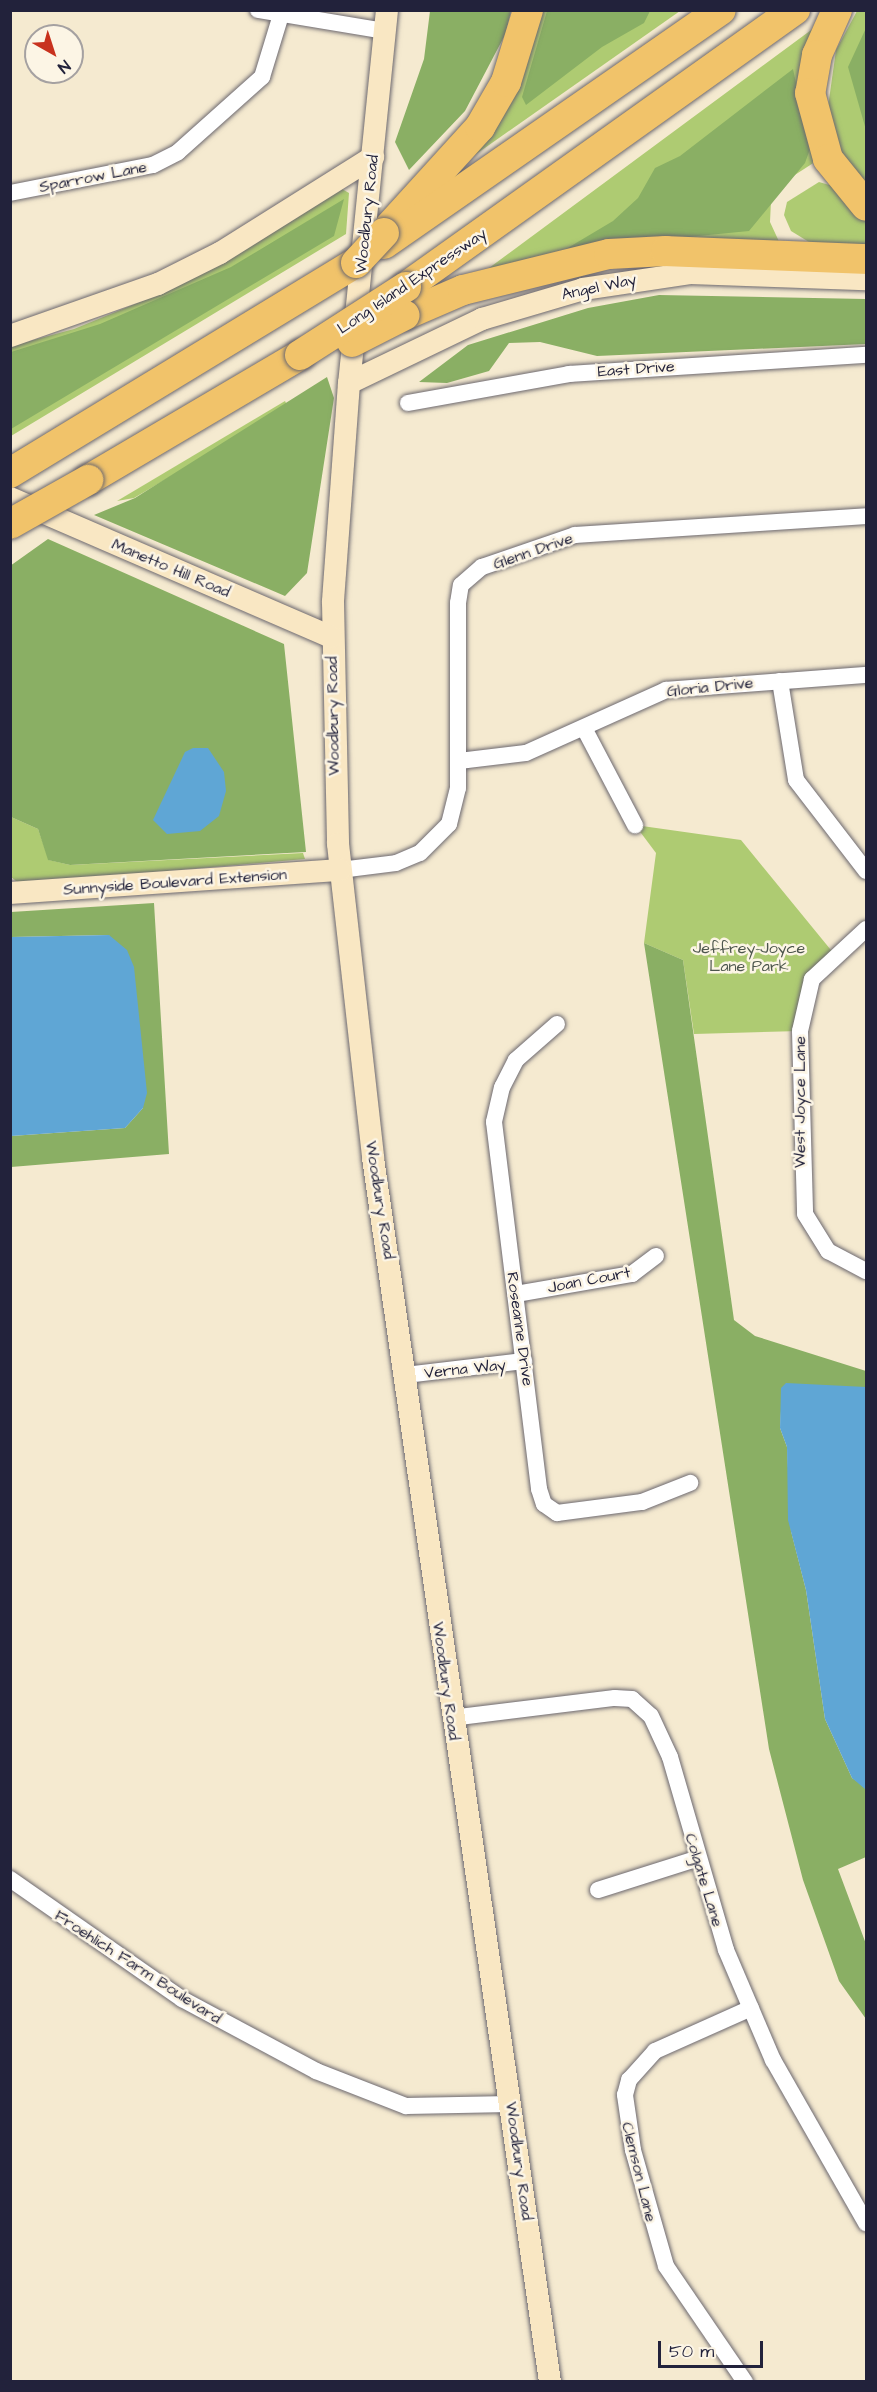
<!DOCTYPE html>
<html>
<head>
<meta charset="utf-8">
<style>
  body { margin:0 }
  #map { position:relative; width:877px; height:2392px; overflow:hidden; background:#f5ead0; font-family:"Architects Daughter",sans-serif }
  div>[style] { position:absolute }
  .green>* { inset:0; background:#aecb72 }
  .forest>* { inset:0; background:#8aaf64 }
  .water>* { inset:0; background:#5fa6d5 }
  .roads { filter:drop-shadow(0 0 2px #6c686f) drop-shadow(0 0 2px #6c686f) }
  .minor>* { height:16px; margin:-8px; padding:0 8px; transform-origin:8px; border-radius:8px; background:#fff }
  .secondary>* { height:22px; margin:-11px; padding:0 11px; transform-origin:11px; border-radius:11px; background:#f9e7c3 }
  .motorway>* { height:30px; margin:-15px; padding:0 15px; transform-origin:15px; border-radius:15px; background:#f1c36a }
  .bridges { filter:drop-shadow(0 0 2px #6c686f) drop-shadow(0 0 2px #6c686f) }
  .motorway-bridge>* { height:30px; margin:-15px; padding:0 15px; transform-origin:15px; border-radius:15px; background:#f1c36a }
  span { translate:-50% -50%; white-space:nowrap; text-align:center; line-height:1.15; -webkit-text-stroke:5px #fcf5e5; paint-order:stroke }
  .street-label { font-size:16px; color:#22223b }
  .park-label { font-size:16px; color:#4c554c }
  .frame { position:absolute; inset:0; border:12px solid #22223b; pointer-events:none }
  .north { position:absolute; left:24px; top:24px; width:60px; height:60px; box-sizing:border-box; background:#fcf5e5; border:2px solid #a5a1a1; border-radius:50%; rotate:141deg; font-size:16px; font-weight:700; line-height:24px; text-align:center; color:#22223b }
  .north::after { content:''; display:block; margin:auto; width:21px; height:27px; background:#c8321e; clip-path:polygon(50% 0,100% 100%,50% 72%,0 100%) }
  .scale { position:absolute; left:658px; top:2341px; width:105px; height:27px; box-sizing:border-box; border:3px solid #22223b; border-top:0; padding-left:8px; font-size:18px; line-height:21px; white-space:nowrap; color:#22223b; -webkit-text-stroke:4px #fcf5e5; paint-order:stroke }
</style>
</head>
<body>
<div id="map">
  <div class="green">
    <i style="clip-path:polygon(536px 11px,680px 11px,472px 157px)"></i>
    <i style="clip-path:polygon(857px 11px,866px 11px,866px 191px,840px 154px,828px 107px,836px 50px)"></i>
    <i style="clip-path:polygon(822px 22px,818px 160px,787px 180px,771px 201px,770px 222px,782px 248px,489px 268px)"></i>
    <i style="clip-path:polygon(819px 182px,833px 186px,866px 218px,866px 250px,809px 242px,791px 231px,784px 215px,787px 202px)"></i>
    <i style="clip-path:polygon(342px 189px,349px 193px,346px 234px,11px 436px,11px 346px,74px 329px,174px 288px)"></i>
    <i style="clip-path:polygon(285px 401px,288px 407px,134px 498px,117px 501px)"></i>
    <i style="clip-path:polygon(11px 817px,38px 829px,49px 860px,70px 865px,303px 853px,305px 859px,20px 884px,11px 877px)"></i>
    <i style="clip-path:polygon(635px 825px,741px 840px,835px 955px,822px 967px,800px 1031px,694px 1034px,683px 960px,644px 943px,656px 853px)"></i>
  </div>
  <div class="forest">
    <i style="clip-path:polygon(430px 11px,511px 11px,506px 33px,465px 111px,409px 170px,395px 142px,424px 59px)"></i>
    <i style="clip-path:polygon(547px 11px,547px 10px,650px 11px,644px 23px,602px 47px,526px 105px,522px 97px)"></i>
    <i style="clip-path:polygon(866px 28px,866px 130px,848px 67px)"></i>
    <i style="clip-path:polygon(793px 69px,810px 149px,805px 163px,749px 231px,566px 249px,613px 221px,638px 198px,655px 168px,680px 156px)"></i>
    <i style="clip-path:polygon(344px 199px,334px 236px,11px 429px,11px 352px,100px 324px,231px 267px)"></i>
    <i style="clip-path:polygon(659px 295px,866px 299px,866px 344px,597px 356px,540px 342px,509px 343px,489px 371px,447px 383px,419px 382px,468px 345px,588px 308px)"></i>
    <i style="clip-path:polygon(327px 377px,334px 398px,307px 573px,285px 596px,94px 515px,135px 498px)"></i>
    <i style="clip-path:polygon(48px 539px,284px 644px,306px 852px,70px 865px,48px 860px,38px 829px,11px 817px,10px 566px)"></i>
    <i style="clip-path:polygon(154px 903px,169px 1154px,11px 1167px,11px 1136px,125px 1128px,143px 1108px,109px 935px,11px 937px,11px 912px)"></i>
    <i style="clip-path:polygon(644px 943px,683px 960px,734px 1320px,755px 1336px,866px 1371px,866px 1387px,834px 1388px,781px 1411px,780px 1428px,787px 1447px,791px 1531px,806px 1590px,825px 1719px,852px 1778px,866px 1787px,866px 1857px,838px 1869px,866px 1944px,866px 2019px,839px 1981px,803px 1880px,769px 1749px)"></i>
  </div>
  <div class="water">
    <i style="clip-path:polygon(193px 748px,208px 748px,224px 772px,226px 791px,219px 816px,200px 831px,167px 834px,153px 820px,185px 752px)"></i>
    <i style="clip-path:polygon(109px 935px,127px 950px,134px 967px,147px 1093px,143px 1108px,125px 1128px,11px 1136px,11px 937px)"></i>
    <i style="clip-path:polygon(786px 1383px,866px 1387px,865px 1789px,852px 1778px,825px 1719px,806px 1590px,788px 1520px,787px 1447px,780px 1428px,781px 1388px)"></i>
  </div>
  <div class="roads">
    <div class="minor">
      <i style="left:258px;top:10px;width:129px;rotate:9.4deg"></i>
      <i style="left:10px;top:193px;width:146px;rotate:-11.1deg"></i>
      <i style="left:153px;top:165px;width:28px;rotate:-27deg"></i>
      <i style="left:178px;top:152px;width:113px;rotate:-41.8deg"></i>
      <i style="left:262px;top:77px;width:62px;rotate:-73deg"></i>
      <i style="left:408px;top:403px;width:164px;rotate:-10.2deg"></i>
      <i style="left:569px;top:374px;width:298px;rotate:-3.7deg"></i>
      <i style="left:780px;top:681px;width:100px;rotate:80.8deg"></i>
      <i style="left:796px;top:780px;width:115px;rotate:52.4deg"></i>
      <i style="left:584px;top:728px;width:110px;rotate:62.3deg"></i>
      <i style="left:459px;top:761px;width:67px;rotate:-6.8deg"></i>
      <i style="left:526px;top:753px;width:154px;rotate:-24.2deg"></i>
      <i style="left:666px;top:690px;width:201px;rotate:-4.3deg"></i>
      <i style="left:340px;top:870px;width:56px;rotate:-7.1deg"></i>
      <i style="left:396px;top:863px;width:26px;rotate:-23deg"></i>
      <i style="left:420px;top:853px;width:41px;rotate:-45deg"></i>
      <i style="left:449px;top:824px;width:37px;rotate:-76deg"></i>
      <i style="left:458px;top:788px;width:185px;rotate:-90deg"></i>
      <i style="left:458px;top:603px;width:18px;rotate:-81deg"></i>
      <i style="left:461px;top:585px;width:28px;rotate:-41deg"></i>
      <i style="left:482px;top:567px;width:98px;rotate:-19deg"></i>
      <i style="left:575px;top:535px;width:292px;rotate:-3.7deg"></i>
      <i style="left:866px;top:929px;width:74px;rotate:137.2deg"></i>
      <i style="left:812px;top:979px;width:53px;rotate:103deg"></i>
      <i style="left:800px;top:1031px;width:183px;rotate:88.4deg"></i>
      <i style="left:805px;top:1214px;width:44px;rotate:58.1deg"></i>
      <i style="left:828px;top:1251px;width:43px;rotate:27.8deg"></i>
      <i style="left:557px;top:1024px;width:55px;rotate:138.7deg"></i>
      <i style="left:516px;top:1060px;width:30px;rotate:117deg"></i>
      <i style="left:502px;top:1087px;width:36px;rotate:103deg"></i>
      <i style="left:494px;top:1122px;width:370px;rotate:83deg"></i>
      <i style="left:539px;top:1489px;width:16px;rotate:72deg"></i>
      <i style="left:544px;top:1504px;width:16px;rotate:35deg"></i>
      <i style="left:557px;top:1513px;width:86px;rotate:-7.4deg"></i>
      <i style="left:642px;top:1502px;width:52px;rotate:-21.6deg"></i>
      <i style="left:516px;top:1294px;width:118px;rotate:-9.8deg"></i>
      <i style="left:632px;top:1274px;width:30px;rotate:-37deg"></i>
      <i style="left:405px;top:1375px;width:120px;rotate:-6.7deg"></i>
      <i style="left:451px;top:1718px;width:165px;rotate:-7deg"></i>
      <i style="left:615px;top:1698px;width:17px;rotate:3deg"></i>
      <i style="left:632px;top:1699px;width:25px;rotate:42deg"></i>
      <i style="left:651px;top:1716px;width:45px;rotate:65.1deg"></i>
      <i style="left:670px;top:1757px;width:201px;rotate:73.8deg"></i>
      <i style="left:726px;top:1950px;width:120px;rotate:66.9deg"></i>
      <i style="left:773px;top:2060px;width:188px;rotate:60.3deg"></i>
      <i style="left:10px;top:1879px;width:210px;rotate:34.9deg"></i>
      <i style="left:182px;top:1999px;width:152px;rotate:28.2deg"></i>
      <i style="left:316px;top:2071px;width:97px;rotate:21.3deg"></i>
      <i style="left:406px;top:2106px;width:105px;rotate:-1.1deg"></i>
      <i style="left:598px;top:1890px;width:103px;rotate:-17.6deg"></i>
      <i style="left:745px;top:2382px;width:140px;rotate:-124.3deg"></i>
      <i style="left:666px;top:2266px;width:121px;rotate:-105.9deg"></i>
      <i style="left:633px;top:2150px;width:56px;rotate:-98.3deg"></i>
      <i style="left:625px;top:2095px;width:16px;rotate:-75deg"></i>
      <i style="left:629px;top:2080px;width:39px;rotate:-48deg"></i>
      <i style="left:655px;top:2051px;width:105px;rotate:-24.1deg"></i>
    </div>
    <div class="secondary">
      <i style="left:387px;top:10px;width:375px;rotate:95.8deg"></i>
      <i style="left:349px;top:383px;width:220px;rotate:94.2deg"></i>
      <i style="left:333px;top:602px;width:242px;rotate:88.8deg"></i>
      <i style="left:338px;top:844px;width:316px;rotate:83.6deg"></i>
      <i style="left:373px;top:1158px;width:1237px;rotate:81.77deg"></i>
      <i style="left:10px;top:336px;width:157px;rotate:-19.4deg"></i>
      <i style="left:158px;top:284px;width:69px;rotate:-26.6deg"></i>
      <i style="left:220px;top:253px;width:181px;rotate:-32.1deg"></i>
      <i style="left:349px;top:383px;width:148px;rotate:-25.7deg"></i>
      <i style="left:482px;top:319px;width:105px;rotate:-16.5deg"></i>
      <i style="left:583px;top:289px;width:108px;rotate:-8.5deg"></i>
      <i style="left:690px;top:273px;width:176px;rotate:2deg"></i>
      <i style="left:10px;top:498px;width:350px;rotate:23.4deg"></i>
      <i style="left:10px;top:893px;width:331px;rotate:-4deg"></i>
    </div>
    <div class="motorway">
      <i style="left:837px;top:10px;width:49px;rotate:114deg"></i>
      <i style="left:817px;top:55px;width:39px;rotate:100deg"></i>
      <i style="left:810px;top:93px;width:68px;rotate:74.7deg"></i>
      <i style="left:828px;top:159px;width:60px;rotate:51deg"></i>
      <i style="left:390px;top:226px;width:134px;rotate:-47.7deg"></i>
      <i style="left:480px;top:127px;width:52px;rotate:-60deg"></i>
      <i style="left:506px;top:82px;width:75px;rotate:-73deg"></i>
      <i style="left:384px;top:244px;width:410px;rotate:-34.8deg"></i>
      <i style="left:406px;top:287px;width:478px;rotate:-35.5deg"></i>
      <i style="left:405px;top:315px;width:63px;rotate:-23.3deg"></i>
      <i style="left:463px;top:290px;width:150px;rotate:-13.9deg"></i>
      <i style="left:609px;top:254px;width:57px;rotate:-3deg"></i>
      <i style="left:666px;top:251px;width:200px;rotate:2.3deg"></i>
      <i style="left:10px;top:473px;width:405px;rotate:-31.3deg"></i>
      <i style="left:88px;top:480px;width:246px;rotate:-30.5deg"></i>
    </div>
  </div>
  <div class="bridges">
    <div class="motorway-bridge">
      <i style="left:356px;top:263px;width:41px;rotate:-47deg"></i>
      <i style="left:352px;top:342px;width:59px;rotate:-27deg"></i>
      <i style="left:300px;top:355px;width:126px;rotate:-32.7deg"></i>
      <i style="left:10px;top:524px;width:90px;rotate:-29.4deg"></i>
    </div>
  </div>
  <div class="street-label">
    <span style="left:93px;top:177px;rotate:-11deg">Sparrow Lane</span>
    <span style="left:367px;top:214px;rotate:-84deg">Woodbury Road</span>
    <span style="left:412px;top:281px;rotate:-34deg">Long Island Expressway</span>
    <span style="left:599px;top:287px;rotate:-12deg">Angel Way</span>
    <span style="left:636px;top:369px;rotate:-4deg">East Drive</span>
    <span style="left:533px;top:551px;rotate:-19deg">Glenn Drive</span>
    <span style="left:171px;top:568px;rotate:23deg">Manetto Hill Road</span>
    <span style="left:710px;top:687px;rotate:-6deg">Gloria Drive</span>
    <span style="left:333px;top:716px;rotate:-91deg">Woodbury Road</span>
    <span style="left:175px;top:882px;rotate:-4deg">Sunnyside Boulevard Extension</span>
    <span style="left:800px;top:1102px;rotate:-90deg">West Joyce Lane</span>
    <span style="left:380px;top:1200px;rotate:81deg">Woodbury Road</span>
    <span style="left:589px;top:1280px;rotate:-11deg">Joan Court</span>
    <span style="left:520px;top:1329px;rotate:82deg">Roseanne Drive</span>
    <span style="left:465px;top:1369px;rotate:-6deg">Verna Way</span>
    <span style="left:446px;top:1681px;rotate:82deg">Woodbury Road</span>
    <span style="left:704px;top:1880px;rotate:73deg">Colgate Lane</span>
    <span style="left:138px;top:1967px;rotate:33deg">Froehlich Farm Boulevard</span>
    <span style="left:519px;top:2161px;rotate:82deg">Woodbury Road</span>
    <span style="left:639px;top:2172px;rotate:76deg">Clemson Lane</span>
  </div>
  <div class="park-label">
    <span style="left:749px;top:957px">Jeffrey-Joyce<br>Lane Park</span>
  </div>
  <div class="frame"></div>
  <div class="north">N</div>
  <div class="scale">50 m</div>
</div>
</body>
</html>
